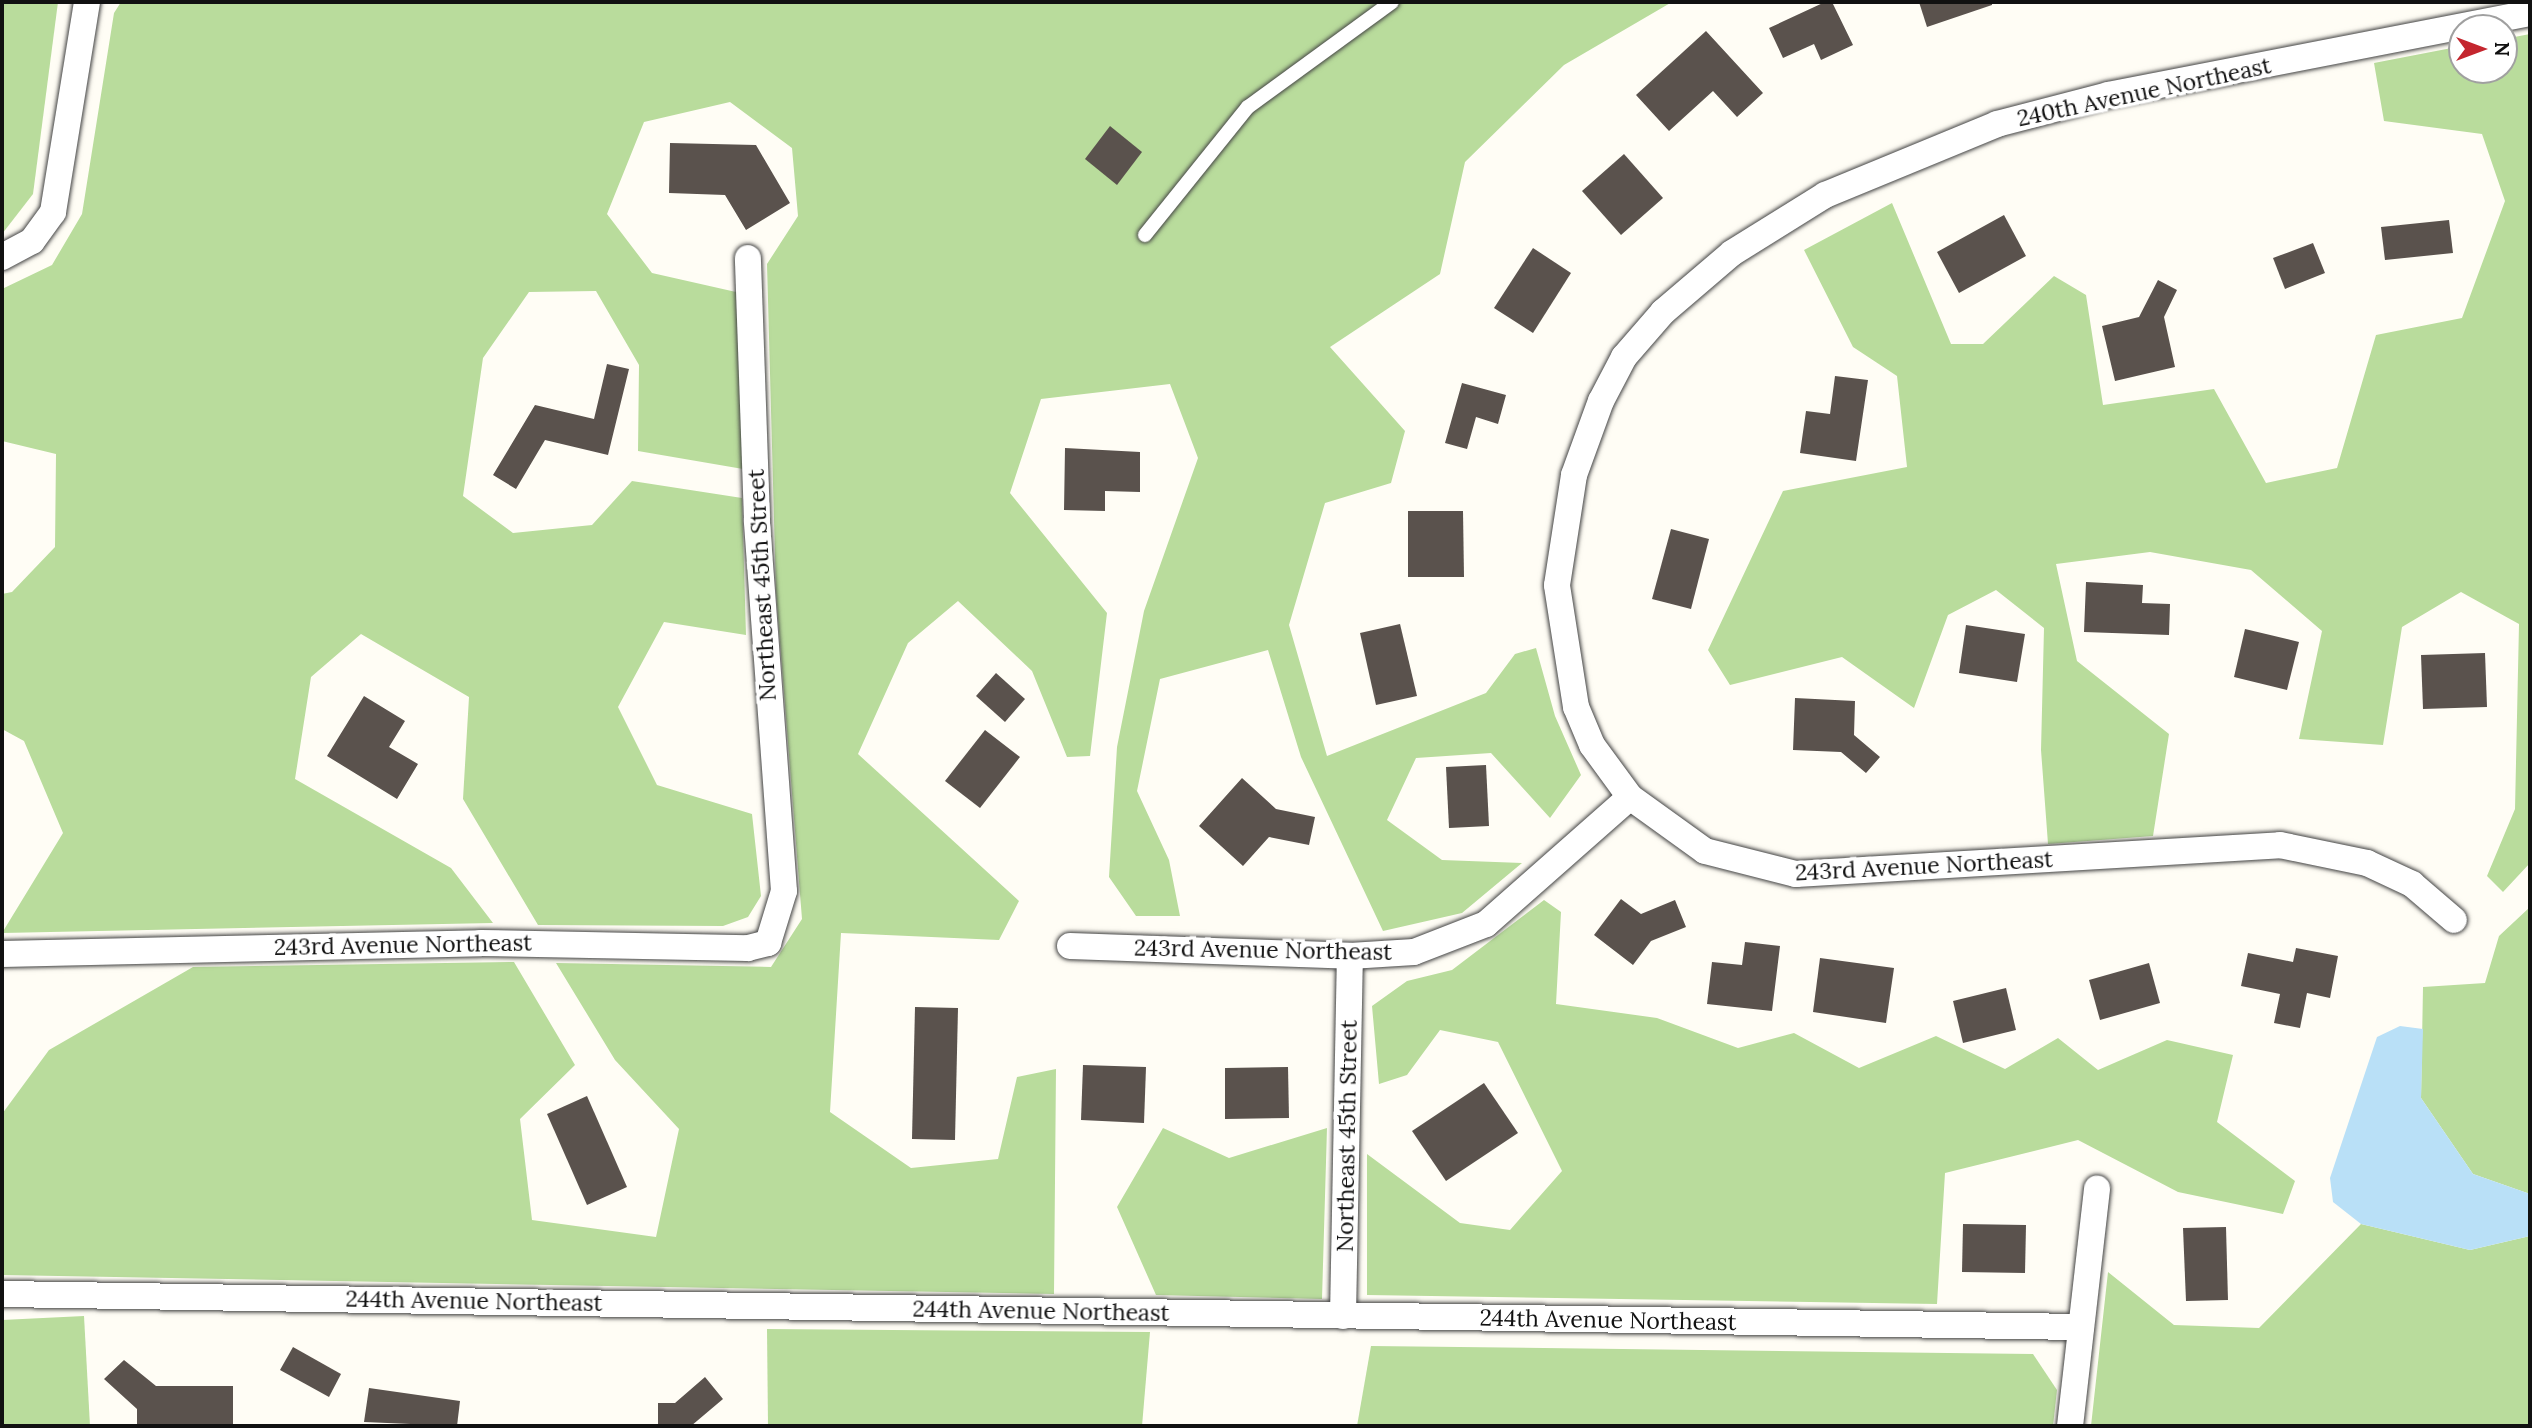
<!DOCTYPE html>
<html>
<head>
<meta charset="utf-8">
<style>
  body { margin:0 }
  #map { position:relative; width:2532px; height:1428px; overflow:hidden; background:#fffdf5; font-family:Lora,serif }
  div>[style] { position:absolute }
  .forest>* { inset:0; background:#b9dc9c }
  .water>* { inset:0; background:#b9e0f7 }
  .building>* { inset:0; background:#5a524d }
  .roads { filter:drop-shadow(0 0 2px #444) drop-shadow(0 0 2px #444) }
  .lane>* { height:14px; margin:-7px; padding:0 7px; transform-origin:7px; border-radius:7px; background:#fff }
  .street>* { height:26px; margin:-13px; padding:0 13px; transform-origin:13px; border-radius:13px; background:#fff }
  span { translate:-50% -50%; white-space:nowrap; text-align:center; line-height:1.15; -webkit-text-stroke:7px #fff; paint-order:stroke }
  .street-label { font-size:23px; color:#111 }
  .frame { position:absolute; inset:0; border:4px solid #111; pointer-events:none }
  .north { position:absolute; left:2448px; top:14px; width:70px; height:70px; box-sizing:border-box; background:#fff; border:2px solid #a0a0a0; border-radius:50%; rotate:90deg; font-size:19px; font-weight:700; line-height:28px; text-align:center; color:#111 }
  .north::after { content:''; display:block; margin:auto; width:24px; height:32px; background:#c4262e; clip-path:polygon(50% 0,100% 100%,50% 72%,0 100%) }
</style>
</head>
<body>
<div id="map">
  <div class="forest">
    <i style="clip-path:polygon(2px 2px,58px 2px,33px 194px,2px 234px)"></i>
    <i style="clip-path:polygon(121px 2px,1672px 2px,1564px 65px,1465px 162px,1440px 274px,1330px 347px,1405px 431px,1391px 483px,1325px 503px,1289px 625px,1327px 756px,1486px 693px,1515px 654px,1536px 648px,1555px 716px,1581px 775px,1550px 818px,1491px 753px,1416px 758px,1387px 820px,1442px 860px,1522px 863px,1462px 913px,1383px 931px,1301px 757px,1268px 650px,1160px 679px,1137px 791px,1169px 860px,1180px 916px,1136px 916px,1109px 877px,1117px 747px,1144px 611px,1198px 458px,1170px 384px,1041px 399px,1010px 493px,1107px 613px,1090px 756px,1067px 757px,1032px 671px,958px 601px,908px 643px,858px 754px,1019px 901px,999px 940px,841px 933px,830px 1112px,911px 1168px,998px 1159px,1017px 1077px,1056px 1069px,1054px 1294px,2px 1275px,2px 1114px,49px 1050px,193px 967px,514px 962px,575px 1065px,520px 1119px,532px 1220px,656px 1237px,679px 1129px,615px 1060px,556px 963px,771px 967px,802px 919px,776px 592px,767px 264px,798px 216px,792px 148px,730px 102px,644px 122px,607px 214px,652px 273px,736px 292px,743px 469px,638px 451px,639px 365px,596px 291px,529px 292px,483px 358px,463px 496px,513px 533px,592px 525px,632px 481px,742px 498px,746px 635px,664px 622px,618px 707px,657px 785px,752px 814px,761px 896px,748px 917px,723px 926px,538px 925px,463px 799px,469px 697px,361px 634px,311px 677px,295px 779px,451px 868px,493px 923px,2px 933px,63px 833px,24px 741px,2px 729px,2px 594px,12px 592px,55px 547px,56px 454px,2px 441px,2px 289px,52px 265px,82px 214px,114px 13px)"></i>
    <i style="clip-path:polygon(2530px 34px,2530px 863px,2503px 892px,2487px 876px,2515px 809px,2519px 624px,2461px 592px,2402px 627px,2383px 745px,2299px 739px,2322px 631px,2251px 570px,2150px 552px,2056px 564px,2077px 661px,2169px 734px,2153px 836px,2048px 844px,2041px 750px,2044px 628px,1996px 590px,1948px 615px,1914px 708px,1842px 657px,1730px 685px,1708px 650px,1783px 491px,1907px 467px,1897px 376px,1853px 347px,1804px 250px,1892px 203px,1951px 344px,1983px 344px,2054px 276px,2086px 295px,2103px 405px,2214px 389px,2266px 483px,2337px 468px,2376px 335px,2462px 318px,2505px 201px,2482px 134px,2384px 121px,2374px 63px,2462px 46px,2462px 70px,2504px 70px,2504px 39px)"></i>
    <i style="clip-path:polygon(1544px 900px,1561px 912px,1556px 1004px,1657px 1018px,1738px 1048px,1794px 1033px,1859px 1068px,1936px 1036px,2005px 1069px,2058px 1038px,2098px 1070px,2167px 1040px,2233px 1055px,2217px 1122px,2295px 1181px,2283px 1214px,2178px 1192px,2078px 1140px,1945px 1173px,1937px 1304px,1367px 1295px,1367px 1154px,1460px 1223px,1510px 1230px,1562px 1171px,1498px 1042px,1440px 1030px,1407px 1075px,1379px 1084px,1372px 1006px,1407px 981px,1452px 970px)"></i>
    <i style="clip-path:polygon(2530px 907px,2530px 1194px,2473px 1174px,2421px 1098px,2423px 987px,2485px 983px,2499px 936px)"></i>
    <i style="clip-path:polygon(1163px 1128px,1229px 1158px,1327px 1128px,1322px 1299px,1156px 1295px,1117px 1207px)"></i>
    <i style="clip-path:polygon(2361px 1224px,2470px 1250px,2530px 1236px,2530px 1426px,2091px 1426px,2108px 1272px,2174px 1325px,2259px 1328px)"></i>
    <i style="clip-path:polygon(84px 1316px,90px 1426px,2px 1426px,2px 1320px)"></i>
    <i style="clip-path:polygon(767px 1329px,1150px 1332px,1142px 1426px,768px 1426px)"></i>
    <i style="clip-path:polygon(1371px 1346px,2033px 1354px,2057px 1390px,2053px 1426px,1357px 1426px)"></i>
  </div>
  <div class="water">
    <i style="clip-path:polygon(2400px 1026px,2423px 1029px,2421px 1098px,2473px 1174px,2530px 1194px,2530px 1236px,2470px 1250px,2361px 1224px,2333px 1202px,2330px 1178px,2377px 1037px)"></i>
  </div>
  <div class="building">
    <i style="clip-path:polygon(1825px 2px,1832px 2px,1853px 45px,1821px 60px,1814px 44px,1783px 58px,1769px 28px)"></i>
    <i style="clip-path:polygon(1919px 2px,1992px 2px,1992px 5px,1927px 27px)"></i>
    <i style="clip-path:polygon(1706px 31px,1763px 93px,1737px 117px,1713px 91px,1669px 131px,1636px 95px)"></i>
    <i style="clip-path:polygon(1110px 126px,1142px 152px,1117px 185px,1085px 159px)"></i>
    <i style="clip-path:polygon(670px 143px,756px 145px,790px 203px,746px 230px,725px 195px,669px 193px)"></i>
    <i style="clip-path:polygon(1624px 154px,1663px 198px,1621px 235px,1582px 191px)"></i>
    <i style="clip-path:polygon(2004px 215px,2026px 256px,1959px 293px,1937px 252px)"></i>
    <i style="clip-path:polygon(2449px 220px,2453px 253px,2385px 260px,2381px 227px)"></i>
    <i style="clip-path:polygon(2313px 243px,2325px 273px,2285px 289px,2273px 258px)"></i>
    <i style="clip-path:polygon(1533px 248px,1571px 273px,1533px 333px,1494px 308px)"></i>
    <i style="clip-path:polygon(2158px 280px,2177px 290px,2164px 317px,2175px 367px,2115px 381px,2102px 326px,2139px 317px)"></i>
    <i style="clip-path:polygon(607px 364px,629px 369px,608px 455px,545px 440px,516px 489px,493px 475px,535px 405px,594px 419px)"></i>
    <i style="clip-path:polygon(1835px 376px,1868px 380px,1856px 461px,1800px 453px,1806px 411px,1830px 414px)"></i>
    <i style="clip-path:polygon(1462px 383px,1506px 395px,1498px 424px,1476px 417px,1467px 449px,1445px 443px)"></i>
    <i style="clip-path:polygon(1065px 448px,1140px 452px,1140px 492px,1105px 491px,1105px 511px,1064px 510px)"></i>
    <i style="clip-path:polygon(1408px 511px,1463px 511px,1464px 577px,1408px 577px)"></i>
    <i style="clip-path:polygon(1671px 529px,1709px 539px,1691px 609px,1652px 599px)"></i>
    <i style="clip-path:polygon(2086px 582px,2143px 585px,2142px 603px,2170px 604px,2169px 635px,2084px 632px)"></i>
    <i style="clip-path:polygon(1400px 624px,1417px 696px,1376px 705px,1360px 633px)"></i>
    <i style="clip-path:polygon(1966px 625px,2025px 634px,2017px 682px,1959px 673px)"></i>
    <i style="clip-path:polygon(2245px 629px,2299px 642px,2287px 690px,2234px 677px)"></i>
    <i style="clip-path:polygon(2485px 653px,2487px 707px,2423px 709px,2421px 655px)"></i>
    <i style="clip-path:polygon(996px 673px,1025px 699px,1005px 722px,976px 696px)"></i>
    <i style="clip-path:polygon(364px 696px,405px 721px,389px 747px,418px 764px,397px 799px,327px 756px)"></i>
    <i style="clip-path:polygon(1795px 698px,1855px 701px,1854px 735px,1880px 757px,1866px 773px,1841px 752px,1793px 750px)"></i>
    <i style="clip-path:polygon(985px 730px,1020px 757px,980px 808px,945px 781px)"></i>
    <i style="clip-path:polygon(1486px 765px,1489px 826px,1449px 828px,1446px 767px)"></i>
    <i style="clip-path:polygon(1242px 778px,1276px 809px,1315px 817px,1309px 845px,1269px 837px,1243px 866px,1199px 826px)"></i>
    <i style="clip-path:polygon(1621px 899px,1641px 914px,1675px 900px,1686px 927px,1651px 941px,1633px 965px,1594px 935px)"></i>
    <i style="clip-path:polygon(1745px 942px,1780px 946px,1772px 1011px,1707px 1004px,1712px 962px,1742px 965px)"></i>
    <i style="clip-path:polygon(2296px 948px,2338px 956px,2330px 998px,2307px 993px,2300px 1028px,2274px 1023px,2280px 994px,2241px 986px,2248px 953px,2293px 962px)"></i>
    <i style="clip-path:polygon(1820px 958px,1894px 968px,1886px 1023px,1813px 1012px)"></i>
    <i style="clip-path:polygon(2149px 963px,2160px 1003px,2100px 1020px,2089px 980px)"></i>
    <i style="clip-path:polygon(2006px 988px,2016px 1030px,1963px 1043px,1953px 1001px)"></i>
    <i style="clip-path:polygon(915px 1007px,958px 1008px,955px 1140px,912px 1139px)"></i>
    <i style="clip-path:polygon(1083px 1065px,1146px 1067px,1144px 1123px,1081px 1120px)"></i>
    <i style="clip-path:polygon(1288px 1067px,1289px 1118px,1225px 1119px,1225px 1068px)"></i>
    <i style="clip-path:polygon(1484px 1083px,1518px 1133px,1446px 1181px,1412px 1131px)"></i>
    <i style="clip-path:polygon(587px 1096px,627px 1187px,587px 1205px,547px 1114px)"></i>
    <i style="clip-path:polygon(1963px 1224px,2026px 1225px,2025px 1273px,1962px 1272px)"></i>
    <i style="clip-path:polygon(2226px 1227px,2228px 1300px,2186px 1301px,2183px 1228px)"></i>
    <i style="clip-path:polygon(293px 1347px,341px 1374px,329px 1397px,280px 1370px)"></i>
    <i style="clip-path:polygon(124px 1360px,156px 1386px,233px 1386px,233px 1426px,137px 1426px,137px 1409px,104px 1379px)"></i>
    <i style="clip-path:polygon(705px 1377px,723px 1399px,691px 1426px,658px 1426px,658px 1403px,675px 1403px)"></i>
    <i style="clip-path:polygon(369px 1388px,460px 1401px,457px 1426px,364px 1422px)"></i>
  </div>
  <div class="roads">
    <div class="lane">
      <i style="left:1145px;top:235px;width:164px;rotate:-51.2deg"></i>
      <i style="left:1248px;top:107px;width:178px;rotate:-36.1deg"></i>
    </div>
    <div class="street">
      <i style="left:2px;top:257px;width:34px;rotate:-28deg"></i>
      <i style="left:32px;top:241px;width:36px;rotate:-54deg"></i>
      <i style="left:53px;top:212px;width:213px;rotate:-80.8deg"></i>
      <i style="left:1630px;top:797px;width:64px;rotate:-126.2deg"></i>
      <i style="left:1592px;top:745px;width:41px;rotate:-112.8deg"></i>
      <i style="left:1576px;top:707px;width:123px;rotate:-98.9deg"></i>
      <i style="left:1557px;top:585px;width:111px;rotate:-81.2deg"></i>
      <i style="left:1574px;top:475px;width:79px;rotate:-70deg"></i>
      <i style="left:1601px;top:401px;width:50px;rotate:-62.4deg"></i>
      <i style="left:1624px;top:357px;width:60px;rotate:-49.1deg"></i>
      <i style="left:1663px;top:312px;width:91px;rotate:-40.5deg"></i>
      <i style="left:1732px;top:253px;width:110px;rotate:-31.9deg"></i>
      <i style="left:1825px;top:195px;width:186px;rotate:-22.4deg"></i>
      <i style="left:1997px;top:124px;width:115px;rotate:-14.6deg"></i>
      <i style="left:2108px;top:95px;width:430px;rotate:-11deg"></i>
      <i style="left:1070px;top:946px;width:280px;rotate:2deg"></i>
      <i style="left:1350px;top:956px;width:64px;rotate:-3.6deg"></i>
      <i style="left:1414px;top:952px;width:77px;rotate:-21.3deg"></i>
      <i style="left:1486px;top:924px;width:192px;rotate:-41.4deg"></i>
      <i style="left:1630px;top:797px;width:92px;rotate:35.8deg"></i>
      <i style="left:1705px;top:851px;width:94px;rotate:14.2deg"></i>
      <i style="left:1796px;top:874px;width:485px;rotate:-3.4deg"></i>
      <i style="left:2280px;top:845px;width:89px;rotate:11.7deg"></i>
      <i style="left:2367px;top:863px;width:50px;rotate:25deg"></i>
      <i style="left:2412px;top:884px;width:55px;rotate:40.6deg"></i>
      <i style="left:2px;top:954px;width:479px;rotate:-1.3deg"></i>
      <i style="left:481px;top:943px;width:267px;rotate:1.1deg"></i>
      <i style="left:748px;top:948px;width:21px;rotate:-14deg"></i>
      <i style="left:768px;top:943px;width:54px;rotate:-72.9deg"></i>
      <i style="left:784px;top:891px;width:372px;rotate:-94.2deg"></i>
      <i style="left:757px;top:520px;width:262px;rotate:-92deg"></i>
      <i style="left:2px;top:1294px;width:2079px;rotate:0.91deg"></i>
      <i style="left:1343px;top:1316px;width:360px;rotate:-88.9deg"></i>
      <i style="left:2070px;top:1426px;width:239px;rotate:-83.5deg"></i>
    </div>
  </div>
  <div class="street-label">
    <span style="left:2144px;top:92px;rotate:-12deg">240th Avenue Northeast</span>
    <span style="left:762px;top:585px;rotate:-93deg">Northeast 45th Street</span>
    <span style="left:1924px;top:866px;rotate:-3deg">243rd Avenue Northeast</span>
    <span style="left:403px;top:945px;rotate:-1deg">243rd Avenue Northeast</span>
    <span style="left:1263px;top:950px;rotate:1deg">243rd Avenue Northeast</span>
    <span style="left:1347px;top:1136px;rotate:-89deg">Northeast 45th Street</span>
    <span style="left:474px;top:1301px;rotate:1deg">244th Avenue Northeast</span>
    <span style="left:1041px;top:1311px;rotate:1deg">244th Avenue Northeast</span>
    <span style="left:1608px;top:1320px;rotate:1deg">244th Avenue Northeast</span>
  </div>
  <div class="frame"></div>
  <div class="north">N</div>
</div>
</body>
</html>
